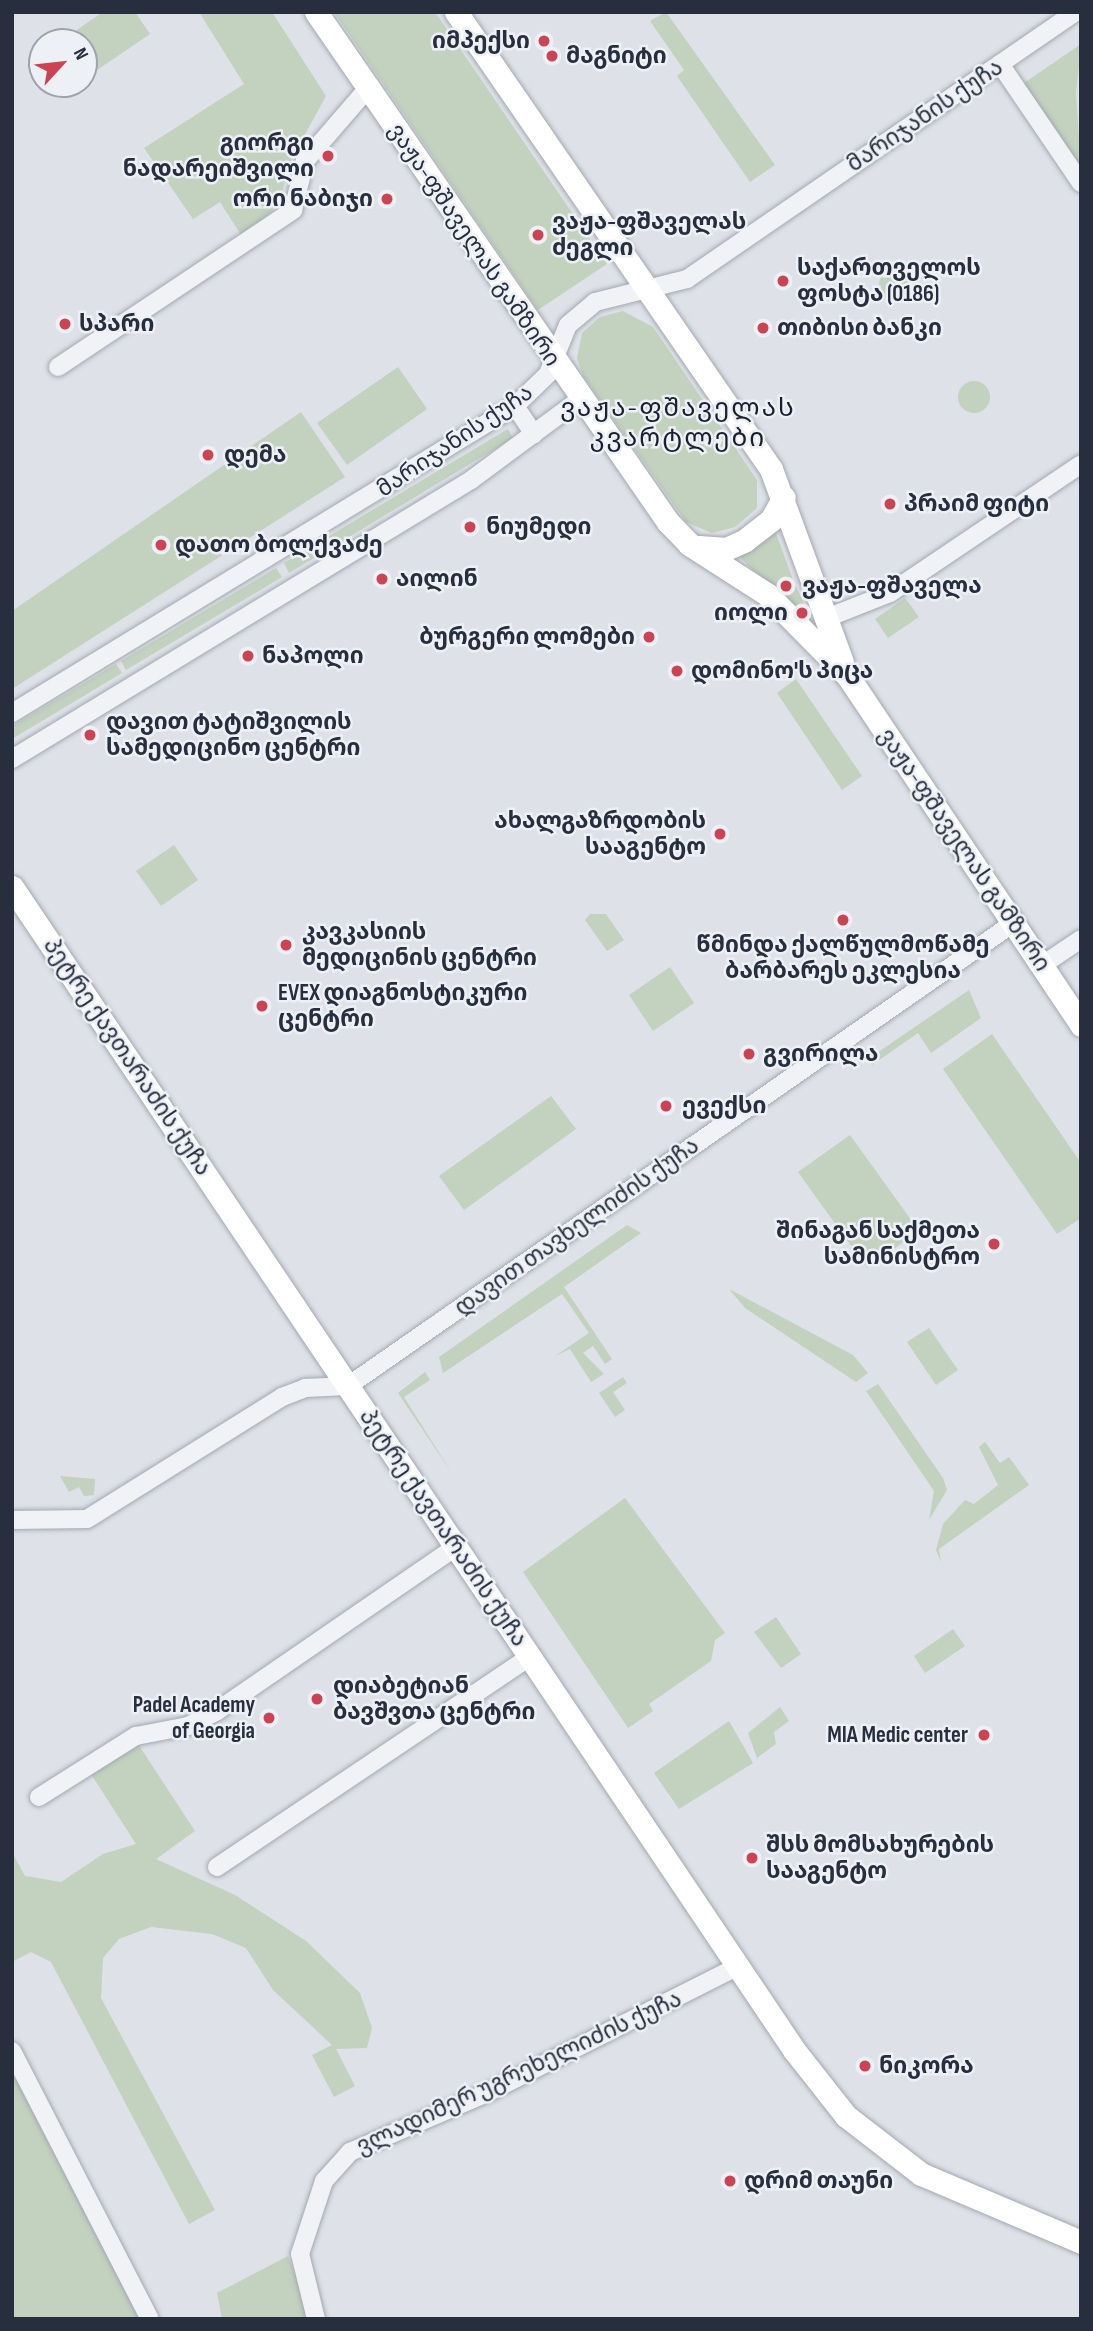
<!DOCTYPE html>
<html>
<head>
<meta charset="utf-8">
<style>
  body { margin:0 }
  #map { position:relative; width:1093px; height:2331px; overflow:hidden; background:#dee1e7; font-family:"Sofia Sans Condensed","Noto Sans Georgian",sans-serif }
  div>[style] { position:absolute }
  .green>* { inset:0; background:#c3d1bf }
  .round { border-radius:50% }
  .roads { filter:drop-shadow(0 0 2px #a3a8b1) drop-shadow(0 0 2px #a3a8b1) }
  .minor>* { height:18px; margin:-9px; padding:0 9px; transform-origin:9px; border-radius:9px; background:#f1f2f6 }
  .major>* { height:23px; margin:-11.5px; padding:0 11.5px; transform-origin:11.5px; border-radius:11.5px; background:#fff }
  .dots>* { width:19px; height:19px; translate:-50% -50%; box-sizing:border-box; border:4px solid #edf0f5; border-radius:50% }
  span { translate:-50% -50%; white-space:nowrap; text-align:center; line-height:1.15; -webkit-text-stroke:5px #edf0f5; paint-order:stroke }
  .poi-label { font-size:23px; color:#272f3e; font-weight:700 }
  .right { translate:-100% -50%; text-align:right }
  .left { translate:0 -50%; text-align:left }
  .street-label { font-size:23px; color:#272f3e }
  .quarter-label { font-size:26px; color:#1a202f; letter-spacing:2px }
  .frame { position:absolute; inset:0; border:14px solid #272f3e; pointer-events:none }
  .north { position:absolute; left:28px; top:28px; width:70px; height:70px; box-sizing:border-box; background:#edf0f5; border:2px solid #9ea3ac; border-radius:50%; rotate:63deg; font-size:19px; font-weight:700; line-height:28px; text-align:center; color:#272f3e }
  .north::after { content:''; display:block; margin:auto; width:24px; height:32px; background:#cc4353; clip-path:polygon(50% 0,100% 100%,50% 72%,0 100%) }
</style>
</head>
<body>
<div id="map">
  <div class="green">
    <i style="clip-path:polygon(103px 12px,135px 12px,150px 34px,84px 79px,84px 42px,59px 42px)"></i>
    <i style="clip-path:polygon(199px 12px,272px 12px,326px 96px,292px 158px,278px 205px,243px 238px,220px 202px,193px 219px,144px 148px,244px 84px)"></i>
    <i style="clip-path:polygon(334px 12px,435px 12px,607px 264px,538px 310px)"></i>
    <i style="clip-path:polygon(666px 12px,775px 165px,750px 182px,677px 76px,684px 70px,650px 21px)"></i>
    <i style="clip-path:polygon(1081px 44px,1076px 93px,1081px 167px,1024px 83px)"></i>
    <i class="round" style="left:879px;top:269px;width:32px;height:32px"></i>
    <i style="clip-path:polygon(623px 311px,653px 327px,757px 480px,757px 508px,735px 527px,712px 533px,686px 522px,583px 376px,577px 358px,582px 333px,600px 317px)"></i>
    <i style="clip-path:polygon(398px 367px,427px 409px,347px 465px,317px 423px)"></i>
    <i class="round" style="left:958px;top:381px;width:32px;height:32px"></i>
    <i style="clip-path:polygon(301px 412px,345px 477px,12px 689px,12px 611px)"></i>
    <i style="clip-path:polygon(508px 429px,513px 438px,289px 573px,284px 563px)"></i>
    <i style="clip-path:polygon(776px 533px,793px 580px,816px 629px,738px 556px)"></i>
    <i style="clip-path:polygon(276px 568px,282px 577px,126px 670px,121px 661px)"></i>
    <i style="clip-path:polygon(905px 598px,919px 617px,888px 638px,875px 619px)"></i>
    <i style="clip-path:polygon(116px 664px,122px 673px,12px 739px,12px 726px)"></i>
    <i style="clip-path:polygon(796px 679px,862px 776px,842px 790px,777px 693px)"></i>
    <i style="clip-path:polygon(174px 845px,198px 880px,161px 906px,136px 871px)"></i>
    <i style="clip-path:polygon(590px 914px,606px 914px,624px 940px,607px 951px,585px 920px)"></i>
    <i style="clip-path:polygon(670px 967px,694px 1003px,653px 1031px,629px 995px)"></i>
    <i style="clip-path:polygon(969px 990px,981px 1018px,931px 1053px,918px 1033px,872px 1065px,868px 1059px)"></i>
    <i style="clip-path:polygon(992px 1034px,1081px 1163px,1081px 1218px,1057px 1234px,943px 1069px)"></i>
    <i style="clip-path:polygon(551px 1096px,576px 1129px,464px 1210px,439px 1176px)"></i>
    <i style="clip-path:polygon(850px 1135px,919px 1231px,867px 1268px,798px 1172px)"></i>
    <i style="clip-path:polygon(627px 1225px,641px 1233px,564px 1287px,612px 1359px,605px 1364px,593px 1346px,583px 1353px,604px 1374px,591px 1382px,570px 1349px,555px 1356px,589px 1333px,562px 1294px,443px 1373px,439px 1357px)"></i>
    <i style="clip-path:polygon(729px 1289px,853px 1355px,868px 1373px,856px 1382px,745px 1308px)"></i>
    <i style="clip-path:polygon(929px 1328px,958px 1370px,936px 1385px,907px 1342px)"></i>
    <i style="clip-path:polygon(425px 1372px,430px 1380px,404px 1397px,453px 1475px,398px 1393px)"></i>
    <i style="clip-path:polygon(623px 1377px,627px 1383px,613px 1392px,625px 1410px,615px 1417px,599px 1393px)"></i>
    <i style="clip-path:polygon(878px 1384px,943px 1478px,947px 1490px,929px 1520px,934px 1491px,866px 1391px)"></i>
    <i style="clip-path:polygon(985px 1442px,1000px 1463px,1009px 1457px,1029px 1485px,939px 1549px,941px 1562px,936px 1550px,943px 1524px,965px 1500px,974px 1504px,998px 1485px,979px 1447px)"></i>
    <i style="clip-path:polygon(60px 1476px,95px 1479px,94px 1495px,84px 1496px,79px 1487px,69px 1492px)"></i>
    <i style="clip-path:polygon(625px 1498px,725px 1633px,715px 1640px,711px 1661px,649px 1704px,653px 1711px,628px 1728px,523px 1572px)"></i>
    <i style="clip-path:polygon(776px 1617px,801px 1654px,781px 1668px,754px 1632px)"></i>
    <i style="clip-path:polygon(953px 1629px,965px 1646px,925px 1673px,914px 1656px)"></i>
    <i style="clip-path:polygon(780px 1707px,789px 1721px,774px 1732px,776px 1744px,757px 1758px,748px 1733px)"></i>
    <i style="clip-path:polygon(729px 1721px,753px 1763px,679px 1809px,654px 1773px)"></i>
    <i style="clip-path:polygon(138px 1744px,195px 1831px,156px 1859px,235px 1895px,306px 1941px,360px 1993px,372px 2028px,367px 2048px,336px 2049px,355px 2086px,334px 2097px,312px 2055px,332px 2045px,273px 1990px,246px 1948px,212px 1934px,151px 1927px,119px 1939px,103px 1958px,101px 1998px,215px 2210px,189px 2224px,51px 1962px,31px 1952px,12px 1962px,12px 1852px,25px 1876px,61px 1882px,103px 1854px,136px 1844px,91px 1774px)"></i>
    <i style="clip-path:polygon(12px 2072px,141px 2319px,12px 2319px)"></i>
    <i style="clip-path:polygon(288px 2256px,312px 2319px,222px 2319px,217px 2293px)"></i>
  </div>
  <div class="roads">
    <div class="minor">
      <i style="left:1000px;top:64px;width:144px;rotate:55.8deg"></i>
      <i style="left:58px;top:367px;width:283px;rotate:-33.7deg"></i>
      <i style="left:293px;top:210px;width:50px;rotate:-76.2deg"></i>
      <i style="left:305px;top:161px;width:96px;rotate:-49.2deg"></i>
      <i style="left:515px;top:406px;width:34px;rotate:56deg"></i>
      <i style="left:824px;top:619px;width:71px;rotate:-21.5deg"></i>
      <i style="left:890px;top:593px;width:230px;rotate:-34deg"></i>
      <i style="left:12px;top:713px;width:589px;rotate:-31.4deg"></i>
      <i style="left:515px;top:406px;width:46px;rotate:-44.1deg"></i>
      <i style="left:548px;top:374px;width:53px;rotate:-67.8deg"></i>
      <i style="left:568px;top:325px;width:35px;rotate:-40deg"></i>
      <i style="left:595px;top:302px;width:95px;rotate:-14deg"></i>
      <i style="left:687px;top:279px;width:472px;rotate:-34.5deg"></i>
      <i style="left:12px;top:759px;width:537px;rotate:-31.29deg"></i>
      <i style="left:471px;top:480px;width:134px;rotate:-36.5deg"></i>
      <i style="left:1041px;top:966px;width:48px;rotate:-34deg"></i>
      <i style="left:12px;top:1520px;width:75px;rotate:-0.8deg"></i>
      <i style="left:87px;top:1519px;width:230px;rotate:-32deg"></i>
      <i style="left:282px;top:1397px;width:25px;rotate:-21deg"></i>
      <i style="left:305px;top:1388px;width:43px;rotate:-2.7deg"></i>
      <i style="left:348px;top:1386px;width:809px;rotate:-34.83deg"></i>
      <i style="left:39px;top:1797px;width:115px;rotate:-32.2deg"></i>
      <i style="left:136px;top:1736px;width:53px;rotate:-10.9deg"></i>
      <i style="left:188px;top:1726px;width:33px;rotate:-27deg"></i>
      <i style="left:217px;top:1711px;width:290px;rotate:-34.5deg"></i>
      <i style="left:217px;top:1867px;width:377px;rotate:-33.9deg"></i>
      <i style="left:12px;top:2051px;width:301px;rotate:62.8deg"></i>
      <i style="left:316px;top:2319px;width:67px;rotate:-103.8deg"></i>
      <i style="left:300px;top:2254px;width:77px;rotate:-71.8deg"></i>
      <i style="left:324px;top:2181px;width:39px;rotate:-48deg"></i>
      <i style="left:350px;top:2152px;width:151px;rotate:-23.3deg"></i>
      <i style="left:489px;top:2092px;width:279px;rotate:-26.8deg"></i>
    </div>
    <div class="major">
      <i style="left:316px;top:12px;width:620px;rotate:55.39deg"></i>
      <i style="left:668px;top:522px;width:30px;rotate:46deg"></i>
      <i style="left:689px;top:544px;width:94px;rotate:32.8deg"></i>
      <i style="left:768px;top:595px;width:112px;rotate:45.4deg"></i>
      <i style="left:847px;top:675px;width:421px;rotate:56.2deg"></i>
      <i style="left:456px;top:12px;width:555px;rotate:55.42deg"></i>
      <i style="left:771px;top:469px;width:206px;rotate:69.8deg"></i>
      <i style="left:699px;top:547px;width:27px;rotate:4deg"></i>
      <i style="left:726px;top:549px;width:20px;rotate:-24deg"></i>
      <i style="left:744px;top:541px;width:34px;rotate:-38deg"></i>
      <i style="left:771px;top:520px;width:26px;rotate:-61deg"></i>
      <i style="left:12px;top:887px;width:1401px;rotate:56.08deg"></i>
      <i style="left:794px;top:2050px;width:84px;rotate:51.8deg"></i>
      <i style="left:846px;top:2116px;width:95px;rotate:37.7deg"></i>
      <i style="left:921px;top:2174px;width:174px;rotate:23deg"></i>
    </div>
  </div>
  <div class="dots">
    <i style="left:544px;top:41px;background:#cc4353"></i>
    <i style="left:552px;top:56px;background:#cc4353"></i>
    <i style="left:328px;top:156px;background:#cc4353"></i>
    <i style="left:387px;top:199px;background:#cc4353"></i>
    <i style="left:538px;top:235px;background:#cc4353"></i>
    <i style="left:783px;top:281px;background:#cc4353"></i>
    <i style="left:65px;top:324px;background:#cc4353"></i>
    <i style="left:763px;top:328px;background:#cc4353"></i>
    <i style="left:208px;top:455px;background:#cc4353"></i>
    <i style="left:890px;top:504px;background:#cc4353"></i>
    <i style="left:470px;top:527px;background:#cc4353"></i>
    <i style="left:161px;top:545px;background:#cc4353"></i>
    <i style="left:382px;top:579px;background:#cc4353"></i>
    <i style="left:786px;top:586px;background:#cc4353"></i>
    <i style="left:802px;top:613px;background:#cc4353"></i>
    <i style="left:649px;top:637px;background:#cc4353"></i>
    <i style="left:248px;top:656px;background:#cc4353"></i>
    <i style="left:677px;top:671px;background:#cc4353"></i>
    <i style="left:90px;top:735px;background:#cc4353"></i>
    <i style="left:720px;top:834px;background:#cc4353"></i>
    <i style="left:843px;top:920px;background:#cc4353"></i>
    <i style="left:286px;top:945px;background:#cc4353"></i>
    <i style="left:262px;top:1006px;background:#cc4353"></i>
    <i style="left:749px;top:1054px;background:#cc4353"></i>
    <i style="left:666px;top:1106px;background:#cc4353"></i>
    <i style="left:994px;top:1244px;background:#cc4353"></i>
    <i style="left:317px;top:1699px;background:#cc4353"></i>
    <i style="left:269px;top:1718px;background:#cc4353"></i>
    <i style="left:984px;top:1735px;background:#cc4353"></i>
    <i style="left:752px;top:1858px;background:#cc4353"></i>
    <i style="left:865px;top:2066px;background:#cc4353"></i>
    <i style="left:730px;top:2181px;background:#cc4353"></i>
  </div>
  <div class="poi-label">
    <span class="right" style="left:530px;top:41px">იმპექსი</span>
    <span class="left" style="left:566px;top:56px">მაგნიტი</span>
    <span class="right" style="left:314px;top:156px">გიორგი<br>ნადარეიშვილი</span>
    <span class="right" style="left:373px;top:199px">ორი ნაბიჯი</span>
    <span class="left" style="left:552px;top:235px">ვაჟა-ფშაველას<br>ძეგლი</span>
    <span class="left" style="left:797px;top:281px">საქართველოს<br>ფოსტა (0186)</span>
    <span class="left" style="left:79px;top:324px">სპარი</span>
    <span class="left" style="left:777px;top:328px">თიბისი ბანკი</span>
    <span class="left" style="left:224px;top:455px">დემა</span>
    <span class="left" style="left:904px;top:504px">პრაიმ ფიტი</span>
    <span class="left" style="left:486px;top:527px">ნიუმედი</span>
    <span class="left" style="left:175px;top:545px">დათო ბოლქვაძე</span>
    <span class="left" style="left:396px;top:579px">აილინ</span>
    <span class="left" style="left:802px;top:586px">ვაჟა-ფშაველა</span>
    <span class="right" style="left:788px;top:613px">იოლი</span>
    <span class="right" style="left:635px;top:637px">ბურგერი ლომები</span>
    <span class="left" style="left:262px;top:656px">ნაპოლი</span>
    <span class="left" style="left:691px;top:671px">დომინო'ს პიცა</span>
    <span class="left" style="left:106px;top:735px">დავით ტატიშვილის<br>სამედიცინო ცენტრი</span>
    <span class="right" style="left:706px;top:834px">ახალგაზრდობის<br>სააგენტო</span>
    <span class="left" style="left:302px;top:945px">კავკასიის<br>მედიცინის ცენტრი</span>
    <span style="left:843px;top:958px">წმინდა ქალწულმოწამე<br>ბარბარეს ეკლესია</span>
    <span class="left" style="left:278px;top:1006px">EVEX დიაგნოსტიკური<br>ცენტრი</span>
    <span class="left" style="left:763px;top:1054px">გვირილა</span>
    <span class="left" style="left:682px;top:1106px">ევექსი</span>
    <span class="right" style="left:980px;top:1244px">შინაგან საქმეთა<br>სამინისტრო</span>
    <span class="left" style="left:333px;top:1699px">დიაბეტიან<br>ბავშვთა ცენტრი</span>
    <span class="right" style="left:255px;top:1718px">Padel Academy<br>of Georgia</span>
    <span class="right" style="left:968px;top:1735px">MIA Medic center</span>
    <span class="left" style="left:766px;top:1858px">შსს მომსახურების<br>სააგენტო</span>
    <span class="left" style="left:879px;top:2066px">ნიკორა</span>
    <span class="left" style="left:744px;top:2181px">დრიმ თაუნი</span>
  </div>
  <div class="street-label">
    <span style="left:925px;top:116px;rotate:-34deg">მარიჯანის ქუჩა</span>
    <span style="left:474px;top:245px;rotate:56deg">ვაჟა-ფშაველას გამზირი</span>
    <span style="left:455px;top:441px;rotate:-34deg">მარიჯანის ქუჩა</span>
    <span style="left:964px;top:850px;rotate:56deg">ვაჟა-ფშაველას გამზირი</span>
    <span style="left:127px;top:1057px;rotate:56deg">პეტრე ქავთარაძის ქუჩა</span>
    <span style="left:577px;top:1227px;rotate:-35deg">დავით თავხელიძის ქუჩა</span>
    <span style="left:443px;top:1528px;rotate:56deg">პეტრე ქავთარაძის ქუჩა</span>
    <span style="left:519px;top:2073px;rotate:-25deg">ვლადიმერ უგრეხელიძის ქუჩა</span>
  </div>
  <div class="quarter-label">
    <span style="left:678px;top:424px">ვაჟა-ფშაველას<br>კვარტლები</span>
  </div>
  <div class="frame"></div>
  <div class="north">N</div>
</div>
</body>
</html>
